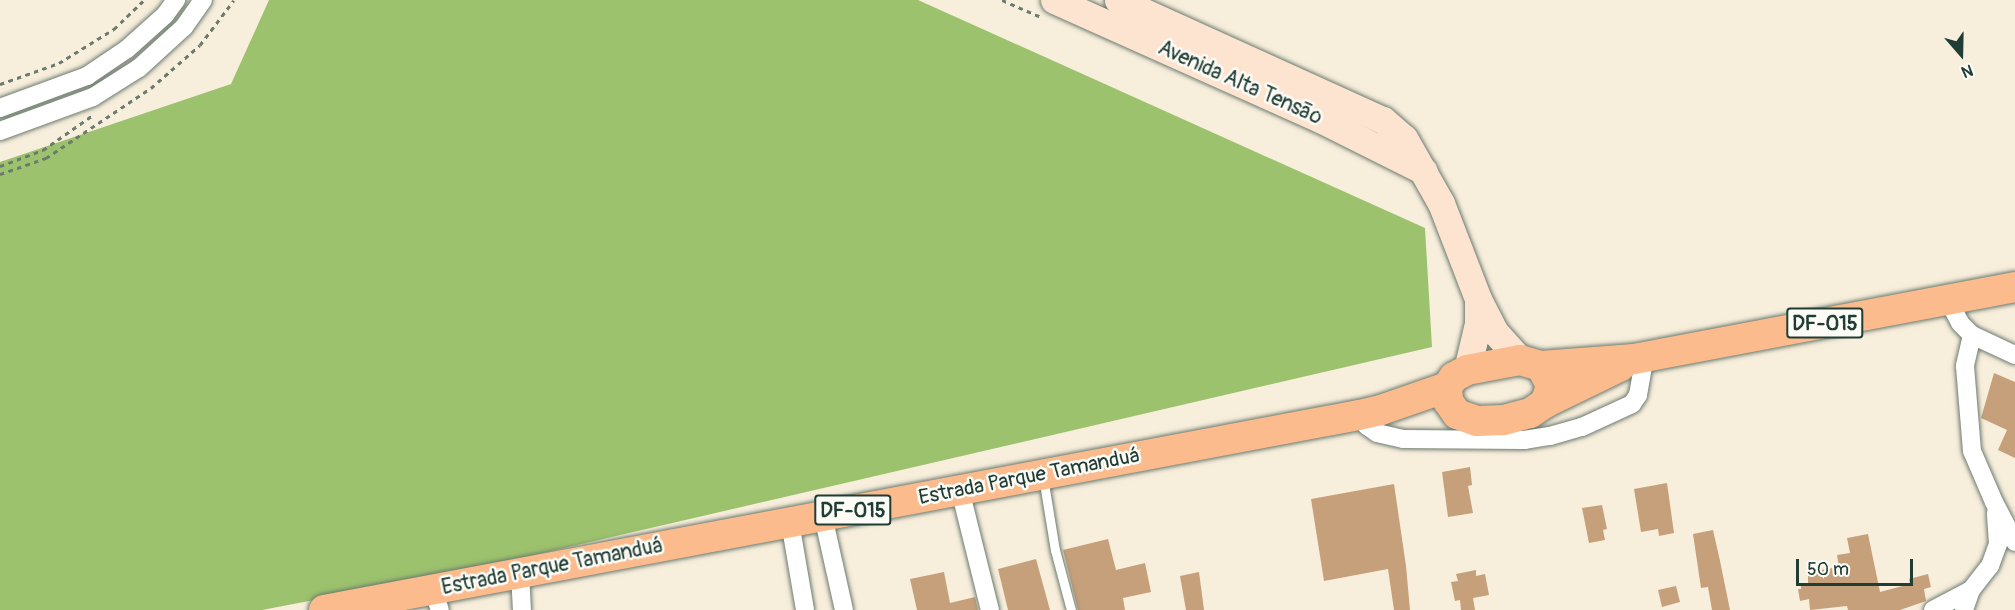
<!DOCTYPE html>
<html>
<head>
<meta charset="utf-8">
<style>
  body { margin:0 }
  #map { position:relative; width:2015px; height:610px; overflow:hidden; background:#f8eedc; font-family:Pangolin,sans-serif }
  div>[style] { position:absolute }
  .green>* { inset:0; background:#9cc26d }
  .building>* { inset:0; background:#c6a07b }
  .path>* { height:3px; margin-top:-1.5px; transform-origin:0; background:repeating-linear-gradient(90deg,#6b7b6f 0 4.5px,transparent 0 9px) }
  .roads { filter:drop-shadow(0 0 2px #6b7b6f) drop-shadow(0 0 2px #6b7b6f) }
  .lane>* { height:9px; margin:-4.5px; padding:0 4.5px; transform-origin:4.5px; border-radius:4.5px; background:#fff }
  .street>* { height:18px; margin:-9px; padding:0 9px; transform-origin:9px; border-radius:9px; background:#fff }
  .secondary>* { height:27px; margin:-13.5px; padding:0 13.5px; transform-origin:13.5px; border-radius:13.5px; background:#fde4d1 }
  .primary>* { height:30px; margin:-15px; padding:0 15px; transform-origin:15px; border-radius:15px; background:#fbbb8d }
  span { translate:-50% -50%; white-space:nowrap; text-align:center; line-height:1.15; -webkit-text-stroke:5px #fdfcf7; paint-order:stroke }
  .shield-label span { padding:2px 4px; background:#fdfcf7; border:2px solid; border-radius:4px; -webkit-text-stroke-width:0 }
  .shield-label { font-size:20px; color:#1f3d34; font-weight:700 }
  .street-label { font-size:21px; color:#1f3d34 }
  .north { position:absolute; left:1931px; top:24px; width:60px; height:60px; -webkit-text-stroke:4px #fdfcf7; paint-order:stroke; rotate:160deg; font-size:16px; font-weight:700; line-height:24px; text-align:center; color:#1f3d34 }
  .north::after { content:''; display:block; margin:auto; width:21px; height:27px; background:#1f3d34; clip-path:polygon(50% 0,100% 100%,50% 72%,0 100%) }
  .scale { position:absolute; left:1796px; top:559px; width:117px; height:27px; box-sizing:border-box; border:3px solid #1f3d34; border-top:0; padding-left:8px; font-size:18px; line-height:21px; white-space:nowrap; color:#1f3d34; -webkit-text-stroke:4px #fdfcf7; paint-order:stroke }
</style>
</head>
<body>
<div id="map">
  <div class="green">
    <i style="clip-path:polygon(269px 0,918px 0,1425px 228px,1432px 347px,461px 572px,262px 610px,0 610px,0 162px,231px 84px)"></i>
  </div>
  <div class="building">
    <i style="clip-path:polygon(1994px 373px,2015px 382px,2015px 458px,1998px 450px,2007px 430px,1981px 418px)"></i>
    <i style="clip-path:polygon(1470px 467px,1472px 485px,1468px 486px,1473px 513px,1448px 517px,1442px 472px)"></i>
    <i style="clip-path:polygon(1667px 483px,1674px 533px,1659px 536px,1658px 529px,1641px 532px,1634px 489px)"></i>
    <i style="clip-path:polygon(1394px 484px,1406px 566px,1410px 610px,1394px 610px,1388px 569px,1324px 581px,1311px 499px)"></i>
    <i style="clip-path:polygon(1602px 505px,1607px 529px,1603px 530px,1605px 540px,1589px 543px,1582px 508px)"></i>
    <i style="clip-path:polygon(1713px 530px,1720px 561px,1730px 610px,1712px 610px,1708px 587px,1701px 588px,1693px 534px)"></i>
    <i style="clip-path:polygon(1868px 534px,1880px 592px,1910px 584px,1909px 579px,1928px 574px,1931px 587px,1924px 589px,1926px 601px,1900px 610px,1848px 610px,1847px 606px,1810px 610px,1809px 599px,1800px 601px,1798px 589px,1801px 589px,1801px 585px,1808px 584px,1808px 572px,1839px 567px,1837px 555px,1850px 553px,1847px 538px)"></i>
    <i style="clip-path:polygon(1108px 539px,1116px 570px,1145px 563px,1151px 592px,1123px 598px,1125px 610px,1078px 610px,1063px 550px)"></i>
    <i style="clip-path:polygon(1036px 559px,1050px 610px,1008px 610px,998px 569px)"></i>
    <i style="clip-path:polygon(1476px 570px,1476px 576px,1485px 574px,1489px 595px,1473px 598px,1475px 610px,1461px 610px,1460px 600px,1455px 601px,1451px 582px,1458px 581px,1456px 574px)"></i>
    <i style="clip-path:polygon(944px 572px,950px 603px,975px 597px,978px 610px,917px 610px,910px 579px)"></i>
    <i style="clip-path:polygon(1199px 572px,1204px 610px,1186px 610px,1180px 576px)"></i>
    <i style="clip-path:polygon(1676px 586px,1680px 602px,1662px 607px,1658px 590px)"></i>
  </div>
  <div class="path">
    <i style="left:1002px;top:0;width:43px;rotate:23.6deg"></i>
    <i style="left:0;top:84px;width:63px;rotate:-19.6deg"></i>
    <i style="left:59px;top:63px;width:65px;rotate:-31.7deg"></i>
    <i style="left:114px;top:29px;width:42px;rotate:-44deg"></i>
    <i style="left:0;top:166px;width:46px;rotate:-20.4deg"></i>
    <i style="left:43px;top:150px;width:61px;rotate:-35deg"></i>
    <i style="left:0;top:174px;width:49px;rotate:-19.2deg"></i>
    <i style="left:46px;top:158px;width:126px;rotate:-33.7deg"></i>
    <i style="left:151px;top:88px;width:65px;rotate:-41.3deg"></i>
    <i style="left:200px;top:45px;width:56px;rotate:-52.9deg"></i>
  </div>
  <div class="roads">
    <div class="lane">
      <i style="left:1043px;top:477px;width:74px;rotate:80.7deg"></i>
      <i style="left:1055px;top:550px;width:62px;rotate:75.1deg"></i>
    </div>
    <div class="street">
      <i style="left:0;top:108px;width:93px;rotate:-20.2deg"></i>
      <i style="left:87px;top:76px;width:48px;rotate:-34deg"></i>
      <i style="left:127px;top:49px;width:51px;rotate:-41.8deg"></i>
      <i style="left:165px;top:15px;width:19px;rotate:-54deg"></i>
      <i style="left:0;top:131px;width:99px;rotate:-20.1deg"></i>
      <i style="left:93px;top:97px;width:54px;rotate:-32.2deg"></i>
      <i style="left:139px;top:68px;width:61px;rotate:-42.3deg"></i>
      <i style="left:184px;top:27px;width:33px;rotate:-55deg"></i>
      <i style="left:1948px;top:300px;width:26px;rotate:62deg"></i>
      <i style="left:1960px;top:323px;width:17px;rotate:45deg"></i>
      <i style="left:1972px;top:335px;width:47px;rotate:24.9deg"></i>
      <i style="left:1972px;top:335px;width:32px;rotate:103deg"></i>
      <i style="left:1965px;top:366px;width:85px;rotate:85.3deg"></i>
      <i style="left:1972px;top:451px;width:56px;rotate:66.7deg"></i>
      <i style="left:1994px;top:502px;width:45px;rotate:62.3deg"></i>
      <i style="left:1359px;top:415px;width:14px;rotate:54deg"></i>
      <i style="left:1367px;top:426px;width:12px;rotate:35deg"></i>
      <i style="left:1377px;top:433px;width:27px;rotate:13deg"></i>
      <i style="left:1403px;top:439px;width:121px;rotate:0.5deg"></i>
      <i style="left:1524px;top:440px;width:26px;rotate:-9deg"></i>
      <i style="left:1550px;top:436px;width:33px;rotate:-16deg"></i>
      <i style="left:1582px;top:427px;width:55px;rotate:-24.7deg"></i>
      <i style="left:1632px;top:404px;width:11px;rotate:-56deg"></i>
      <i style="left:1638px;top:395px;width:39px;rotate:-80deg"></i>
      <i style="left:960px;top:490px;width:124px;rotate:76deg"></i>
      <i style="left:823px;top:516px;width:96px;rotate:77.4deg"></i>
      <i style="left:790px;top:522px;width:89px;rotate:80.3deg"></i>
      <i style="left:520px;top:573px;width:37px;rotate:87deg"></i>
      <i style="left:433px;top:589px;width:22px;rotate:72deg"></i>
      <i style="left:1933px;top:610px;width:43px;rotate:-27.8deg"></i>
      <i style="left:1964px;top:610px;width:21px;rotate:-71deg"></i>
      <i style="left:1971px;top:590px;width:31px;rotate:-52deg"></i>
      <i style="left:1990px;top:566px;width:23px;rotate:-70deg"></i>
      <i style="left:1998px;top:544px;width:31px;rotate:-94deg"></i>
    </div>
    <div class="secondary">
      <i style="left:1054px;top:0;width:291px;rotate:24.1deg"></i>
      <i style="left:1320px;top:119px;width:116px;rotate:26.6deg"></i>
      <i style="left:1118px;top:0;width:291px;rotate:24.4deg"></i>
      <i style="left:1383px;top:120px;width:28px;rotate:41deg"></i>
      <i style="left:1404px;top:138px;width:75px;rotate:60.4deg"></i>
      <i style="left:1441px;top:203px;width:103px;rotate:68.9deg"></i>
      <i style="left:1478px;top:299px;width:37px;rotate:63deg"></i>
      <i style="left:1495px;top:332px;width:38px;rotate:48deg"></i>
      <i style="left:1467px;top:370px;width:48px;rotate:-76.8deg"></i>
      <i style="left:1478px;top:323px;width:23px;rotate:-90deg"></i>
    </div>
    <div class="primary">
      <i style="left:1520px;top:360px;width:22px;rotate:16deg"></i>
      <i style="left:1541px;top:366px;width:22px;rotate:63deg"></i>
      <i style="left:1551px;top:386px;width:18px;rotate:109deg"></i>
      <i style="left:1545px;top:403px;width:18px;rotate:146deg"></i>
      <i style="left:1530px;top:413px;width:28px;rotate:165deg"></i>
      <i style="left:1503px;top:420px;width:26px;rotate:178deg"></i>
      <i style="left:1477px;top:421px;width:21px;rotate:-161deg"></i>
      <i style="left:1457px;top:414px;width:16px;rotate:-125deg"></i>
      <i style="left:1448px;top:401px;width:14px;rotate:-94deg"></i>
      <i style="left:1447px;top:387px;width:12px;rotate:-55deg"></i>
      <i style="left:1454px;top:377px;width:15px;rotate:-28deg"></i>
      <i style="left:1467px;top:370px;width:54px;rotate:-10.7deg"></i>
      <i style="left:1541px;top:366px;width:93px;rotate:-4.3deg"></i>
      <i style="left:1634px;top:359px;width:388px;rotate:-10.7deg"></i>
      <i style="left:1545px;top:403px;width:85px;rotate:-26deg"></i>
      <i style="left:324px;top:610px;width:1053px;rotate:-10.67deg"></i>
      <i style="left:1359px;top:415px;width:23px;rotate:-13deg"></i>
      <i style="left:1381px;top:410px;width:70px;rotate:-19.2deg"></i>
    </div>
  </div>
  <div class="shield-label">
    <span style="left:1825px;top:323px">DF-015</span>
    <span style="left:853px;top:510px">DF-015</span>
  </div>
  <div class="street-label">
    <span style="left:1240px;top:83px;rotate:24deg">Avenida Alta Tensāo</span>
    <span style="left:1029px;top:477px;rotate:-11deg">Estrada Parque Tamanduá</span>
    <span style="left:552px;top:567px;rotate:-11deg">Estrada Parque Tamanduá</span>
  </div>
  <div class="north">N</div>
  <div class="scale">50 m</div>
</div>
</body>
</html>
